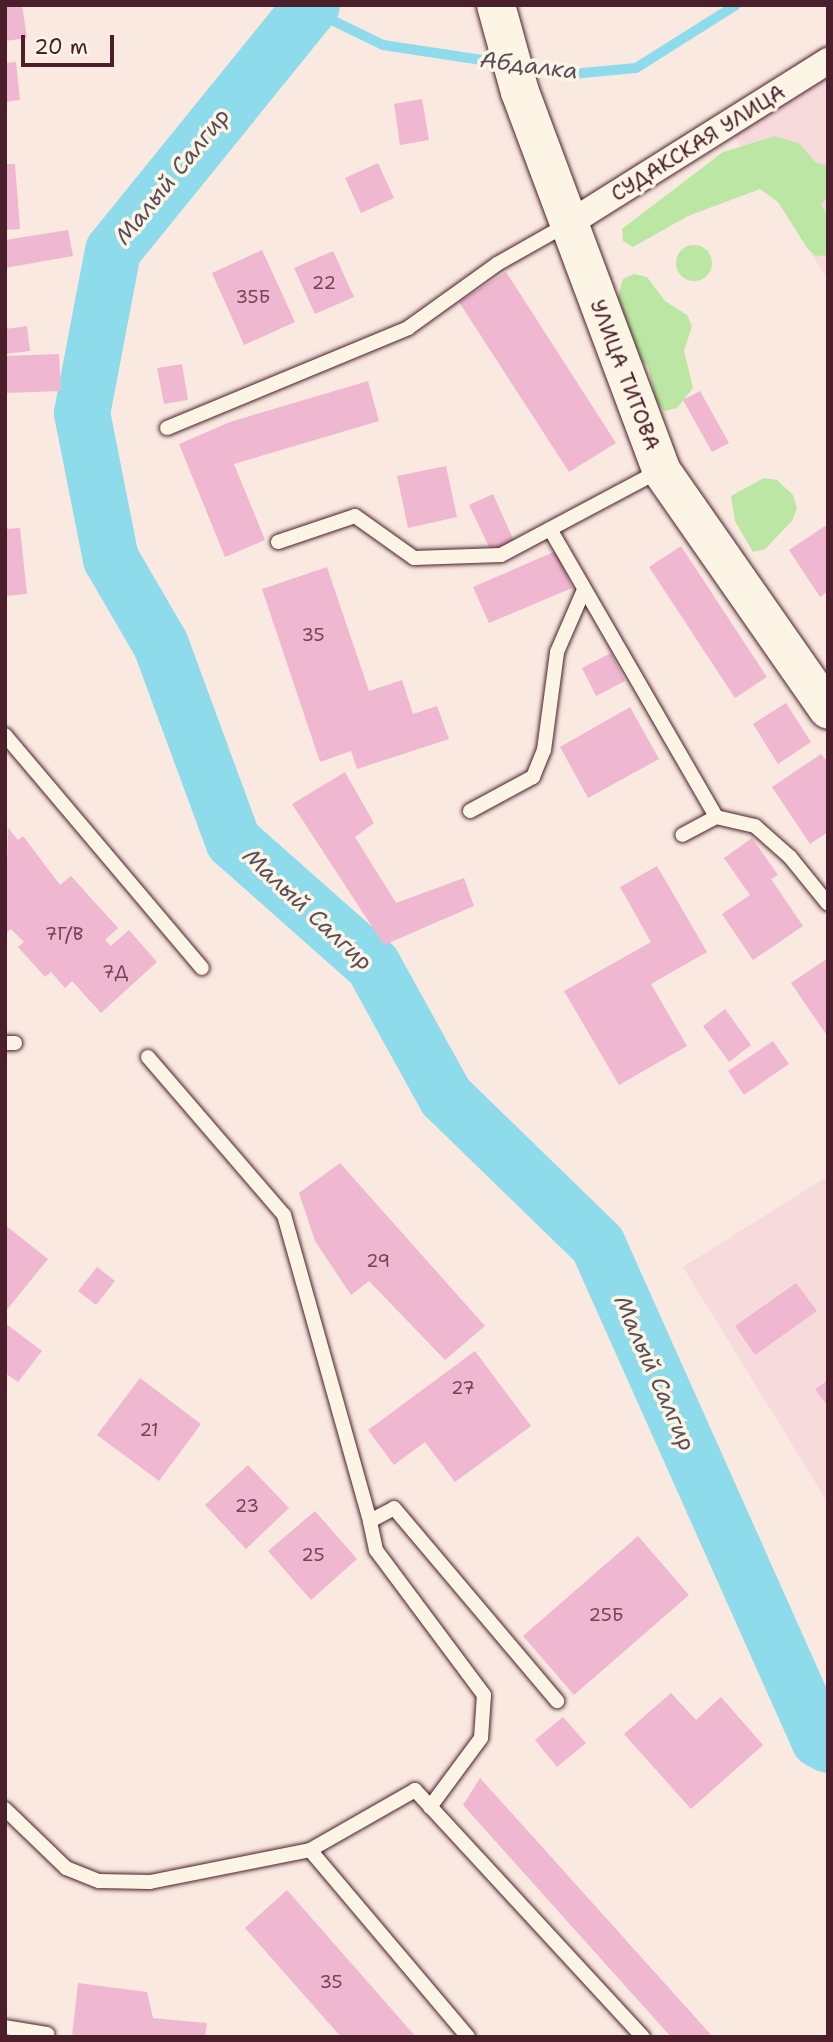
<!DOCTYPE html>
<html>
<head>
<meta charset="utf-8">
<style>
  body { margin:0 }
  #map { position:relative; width:833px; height:2042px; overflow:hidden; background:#f9e9e1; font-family:"Shantell Sans",sans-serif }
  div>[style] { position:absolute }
  .built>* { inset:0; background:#f6dadc }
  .green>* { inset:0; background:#bce6a3 }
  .round { border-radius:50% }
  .stream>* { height:10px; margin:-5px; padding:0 5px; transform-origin:5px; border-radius:5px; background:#8ddbeb }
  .river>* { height:56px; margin:-28px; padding:0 28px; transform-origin:28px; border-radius:28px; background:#8ddbeb }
  .building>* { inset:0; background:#efb8d0 }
  .roads { filter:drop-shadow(0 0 2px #4a1f2b) drop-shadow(0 0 2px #4a1f2b) }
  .lane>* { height:14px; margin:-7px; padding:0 7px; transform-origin:7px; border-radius:7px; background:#fcf5e5 }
  .street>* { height:26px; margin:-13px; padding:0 13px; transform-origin:13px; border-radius:13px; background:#fcf5e5 }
  .secondary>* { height:38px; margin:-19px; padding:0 19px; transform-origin:19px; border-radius:19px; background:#fcf5e5 }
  span { translate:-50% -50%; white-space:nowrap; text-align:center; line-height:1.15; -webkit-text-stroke:7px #fcf5e5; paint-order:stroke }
  .number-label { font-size:18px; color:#734554 }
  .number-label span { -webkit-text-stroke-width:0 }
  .street-label { font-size:21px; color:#4a1f2b }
  .water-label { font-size:23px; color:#5b4e5b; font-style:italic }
  .frame { position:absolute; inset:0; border:7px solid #4a1f2b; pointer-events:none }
  .scale { position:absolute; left:21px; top:35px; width:93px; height:32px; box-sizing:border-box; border:4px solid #4a1f2b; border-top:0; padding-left:9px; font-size:21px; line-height:24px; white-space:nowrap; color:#4a1f2b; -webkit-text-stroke:5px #fcf5e5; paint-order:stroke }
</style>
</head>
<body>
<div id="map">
  <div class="built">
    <i style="clip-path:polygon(828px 42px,828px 279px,721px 116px)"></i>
    <i style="clip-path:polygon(828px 1176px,828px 1503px,683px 1267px)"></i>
  </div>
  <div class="green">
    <i style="clip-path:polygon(775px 136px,800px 144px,816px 163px,828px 165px,828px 198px,821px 204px,828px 216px,828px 255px,816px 256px,807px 248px,779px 203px,760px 189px,688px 216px,633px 247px,623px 241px,622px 229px,723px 152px)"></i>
    <i class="round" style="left:676px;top:245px;width:36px;height:36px"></i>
    <i style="clip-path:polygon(634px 274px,647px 277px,665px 301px,687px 315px,692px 326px,684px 351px,693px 388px,677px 408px,664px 411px,656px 401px,648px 366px,638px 359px,617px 301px,623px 279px)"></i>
    <i style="clip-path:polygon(764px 478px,777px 480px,793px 495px,797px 509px,792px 521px,765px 549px,753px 552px,735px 521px,731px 496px)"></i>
  </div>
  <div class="stream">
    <i style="left:313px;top:11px;width:78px;rotate:25.9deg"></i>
    <i style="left:383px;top:45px;width:120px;rotate:8.6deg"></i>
    <i style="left:521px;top:66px;width:52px;rotate:8.9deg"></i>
    <i style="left:572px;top:74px;width:64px;rotate:-5.4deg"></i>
    <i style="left:636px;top:68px;width:118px;rotate:-32.2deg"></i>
  </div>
  <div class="river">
    <i style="left:312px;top:5px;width:316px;rotate:129deg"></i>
    <i style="left:113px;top:251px;width:165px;rotate:100.8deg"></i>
    <i style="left:82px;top:413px;width:149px;rotate:78.8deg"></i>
    <i style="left:111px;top:559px;width:99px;rotate:59.8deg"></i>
    <i style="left:161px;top:645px;width:209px;rotate:69.8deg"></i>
    <i style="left:233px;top:841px;width:187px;rotate:41.5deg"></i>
    <i style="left:373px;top:965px;width:151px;rotate:61.1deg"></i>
    <i style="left:446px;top:1097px;width:212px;rotate:44.2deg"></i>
    <i style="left:598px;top:1245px;width:542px;rotate:65.94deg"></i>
    <i style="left:819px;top:1740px;width:10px;rotate:29deg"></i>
  </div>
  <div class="building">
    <i style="clip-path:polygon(5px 5px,22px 5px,27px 38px,5px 41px)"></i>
    <i style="clip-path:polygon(16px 62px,20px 100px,5px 102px,5px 63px)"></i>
    <i style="clip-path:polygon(422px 99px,429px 140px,400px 145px,394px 104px)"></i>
    <i style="clip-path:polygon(378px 163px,394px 198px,361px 213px,345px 178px)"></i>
    <i style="clip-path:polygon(5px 164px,15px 164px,20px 229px,5px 230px)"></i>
    <i style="clip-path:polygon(68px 230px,73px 256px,5px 268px,5px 240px)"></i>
    <i style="clip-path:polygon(262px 250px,295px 322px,244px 345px,212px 273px)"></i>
    <i style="clip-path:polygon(333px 251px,354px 297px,315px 314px,294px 268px)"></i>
    <i style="clip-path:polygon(506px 272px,616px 443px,569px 472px,459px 302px)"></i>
    <i style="clip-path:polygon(27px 326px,30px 351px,5px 354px,5px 329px)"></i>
    <i style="clip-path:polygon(59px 354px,61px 391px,5px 393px,5px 356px)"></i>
    <i style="clip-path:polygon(182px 364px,188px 400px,164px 404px,157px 368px)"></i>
    <i style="clip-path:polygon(368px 381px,379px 421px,234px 464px,265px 540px,225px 557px,179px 444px,230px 422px)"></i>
    <i style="clip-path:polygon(700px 391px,729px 443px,712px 452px,683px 400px)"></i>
    <i style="clip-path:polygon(446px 466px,457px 517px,408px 528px,397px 476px)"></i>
    <i style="clip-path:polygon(493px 494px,514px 541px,491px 551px,469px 505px)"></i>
    <i style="clip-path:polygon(828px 524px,828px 591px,820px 597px,789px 550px)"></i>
    <i style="clip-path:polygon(20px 528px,27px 594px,5px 596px,5px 529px)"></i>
    <i style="clip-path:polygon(681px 546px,767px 677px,735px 698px,649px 567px)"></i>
    <i style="clip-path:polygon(556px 551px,572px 588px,489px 623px,473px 587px)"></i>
    <i style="clip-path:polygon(327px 567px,369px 691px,402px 680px,413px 714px,437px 706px,449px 739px,357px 769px,351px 751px,320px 762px,262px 589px)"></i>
    <i style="clip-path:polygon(611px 653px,625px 681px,596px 696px,582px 668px)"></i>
    <i style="clip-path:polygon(786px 703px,811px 742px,778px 764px,753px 724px)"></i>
    <i style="clip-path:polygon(630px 707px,659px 759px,588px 798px,560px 747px)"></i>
    <i style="clip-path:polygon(821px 754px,828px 763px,828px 832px,810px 844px,772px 787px)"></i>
    <i style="clip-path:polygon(345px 772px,374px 823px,355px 837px,396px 903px,464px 878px,474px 906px,384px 945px,292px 804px)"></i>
    <i style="clip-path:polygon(8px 828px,18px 840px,23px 836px,60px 885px,71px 876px,118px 928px,105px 940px,111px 946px,129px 930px,157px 962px,101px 1013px,72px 981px,65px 988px,51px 972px,45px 977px,18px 947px,24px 942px,11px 929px,5px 934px)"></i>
    <i style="clip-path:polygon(752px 838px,778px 875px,771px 879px,803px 926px,753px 960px,722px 914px,750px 895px,724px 858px)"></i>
    <i style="clip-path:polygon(657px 866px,707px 952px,651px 984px,687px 1046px,619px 1085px,564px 991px,651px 942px,620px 887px)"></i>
    <i style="clip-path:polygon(828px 958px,828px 1037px,791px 983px)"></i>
    <i style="clip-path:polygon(725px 1009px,751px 1045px,729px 1062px,703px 1026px)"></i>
    <i style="clip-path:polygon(773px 1041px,789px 1064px,744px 1095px,728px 1071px)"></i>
    <i style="clip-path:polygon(340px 1163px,485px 1326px,445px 1360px,369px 1281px,351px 1295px,315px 1241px,299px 1193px)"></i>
    <i style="clip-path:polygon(5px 1225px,48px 1259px,5px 1312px)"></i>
    <i style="clip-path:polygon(97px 1267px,115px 1281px,96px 1305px,78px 1291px)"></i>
    <i style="clip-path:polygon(796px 1283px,817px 1311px,755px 1355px,735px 1326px)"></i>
    <i style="clip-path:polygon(5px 1323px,42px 1351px,18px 1382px,5px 1373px)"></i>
    <i style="clip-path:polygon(475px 1351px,531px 1426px,455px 1482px,425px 1442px,394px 1465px,368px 1430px)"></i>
    <i style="clip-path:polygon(140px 1378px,201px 1424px,159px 1481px,97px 1435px)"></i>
    <i style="clip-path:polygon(828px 1380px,828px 1407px,815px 1389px)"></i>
    <i style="clip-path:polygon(248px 1465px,289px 1508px,246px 1549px,205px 1505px)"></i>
    <i style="clip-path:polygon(315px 1511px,357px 1559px,311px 1600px,268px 1551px)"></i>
    <i style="clip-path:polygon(638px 1536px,689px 1595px,574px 1695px,523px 1636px)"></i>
    <i style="clip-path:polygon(671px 1693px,696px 1720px,721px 1697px,763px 1745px,691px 1809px,624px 1734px)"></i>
    <i style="clip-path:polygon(563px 1717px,586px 1743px,557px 1767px,535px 1740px)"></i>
    <i style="clip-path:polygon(480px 1778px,713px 2037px,671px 2037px,463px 1805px)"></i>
    <i style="clip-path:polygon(287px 1890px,416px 2037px,341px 2037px,245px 1928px)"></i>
    <i style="clip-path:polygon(78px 1983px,147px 1992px,153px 2018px,207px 2023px,205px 2037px,72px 2037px)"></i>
  </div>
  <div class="roads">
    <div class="lane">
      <i style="left:167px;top:428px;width:261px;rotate:-22.5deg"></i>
      <i style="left:408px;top:328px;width:110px;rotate:-35.7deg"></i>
      <i style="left:497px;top:264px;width:79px;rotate:-29.5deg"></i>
      <i style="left:550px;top:529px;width:332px;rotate:60deg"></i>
      <i style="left:716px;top:817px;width:38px;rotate:152deg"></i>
      <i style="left:278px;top:542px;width:81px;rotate:-18.7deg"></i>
      <i style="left:355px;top:516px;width:72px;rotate:35.4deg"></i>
      <i style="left:414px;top:558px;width:87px;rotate:-2deg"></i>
      <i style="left:501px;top:555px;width:181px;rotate:-28deg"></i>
      <i style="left:5px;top:735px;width:305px;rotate:49.8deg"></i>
      <i style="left:470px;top:811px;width:72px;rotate:-28.4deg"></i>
      <i style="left:533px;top:777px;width:29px;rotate:-68deg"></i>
      <i style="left:544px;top:750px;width:99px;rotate:-82.4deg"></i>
      <i style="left:557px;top:652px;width:68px;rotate:-66.5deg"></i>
      <i style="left:716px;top:817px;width:40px;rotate:13deg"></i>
      <i style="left:755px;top:826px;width:47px;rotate:41.5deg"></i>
      <i style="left:790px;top:857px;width:60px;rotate:51deg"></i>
      <i style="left:5px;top:1043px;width:10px"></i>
      <i style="left:148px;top:1057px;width:208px;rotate:49.3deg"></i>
      <i style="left:284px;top:1215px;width:318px;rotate:74.3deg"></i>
      <i style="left:430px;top:1807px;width:86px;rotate:-53.5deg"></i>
      <i style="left:481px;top:1738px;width:43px;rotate:-86deg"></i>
      <i style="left:484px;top:1695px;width:181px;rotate:-126.7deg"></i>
      <i style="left:376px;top:1550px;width:30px;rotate:-102deg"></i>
      <i style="left:370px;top:1521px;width:27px;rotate:-28deg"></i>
      <i style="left:394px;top:1508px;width:253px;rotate:49.8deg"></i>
      <i style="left:5px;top:1809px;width:85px;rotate:44deg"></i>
      <i style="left:66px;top:1868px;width:35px;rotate:22deg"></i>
      <i style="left:99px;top:1881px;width:51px;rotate:1.1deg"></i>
      <i style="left:150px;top:1882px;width:163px;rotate:-11.3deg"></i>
      <i style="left:310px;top:1850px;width:245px;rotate:49.8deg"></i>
      <i style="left:310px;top:1850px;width:121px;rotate:-29.7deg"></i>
      <i style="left:415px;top:1790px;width:336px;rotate:47.3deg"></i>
      <i style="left:5px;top:2027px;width:43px;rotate:9.5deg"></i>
    </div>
    <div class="street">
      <i style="left:568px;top:224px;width:307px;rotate:-32.1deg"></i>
    </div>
    <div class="secondary">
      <i style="left:496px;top:5px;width:90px;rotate:74.6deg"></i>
      <i style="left:520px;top:92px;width:403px;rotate:69.5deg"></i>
      <i style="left:661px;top:470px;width:292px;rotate:55.1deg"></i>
    </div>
  </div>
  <div class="number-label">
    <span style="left:324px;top:283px">22</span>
    <span style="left:253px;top:297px">35Б</span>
    <span style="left:313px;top:635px">35</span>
    <span style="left:64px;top:934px">7Г/В</span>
    <span style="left:115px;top:972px">7Д</span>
    <span style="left:378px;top:1261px">29</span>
    <span style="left:463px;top:1388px">27</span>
    <span style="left:149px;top:1430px">21</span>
    <span style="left:247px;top:1506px">23</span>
    <span style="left:313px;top:1555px">25</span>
    <span style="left:606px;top:1615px">25Б</span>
    <span style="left:331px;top:1982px">35</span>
  </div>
  <div class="street-label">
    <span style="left:698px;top:143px;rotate:-32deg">СУДАКСКАЯ УЛИЦА</span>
    <span style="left:625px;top:375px;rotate:69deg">УЛИЦА ТИТОВА</span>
  </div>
  <div class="water-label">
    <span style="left:529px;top:65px;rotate:7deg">Абдалка</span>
    <span style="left:172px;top:176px;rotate:-51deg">Малый Салгир</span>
    <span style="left:308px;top:909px;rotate:43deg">Малый Салгир</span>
    <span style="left:655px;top:1373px;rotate:66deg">Малый Салгир</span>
  </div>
  <div class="frame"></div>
  <div class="scale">20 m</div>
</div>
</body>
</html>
